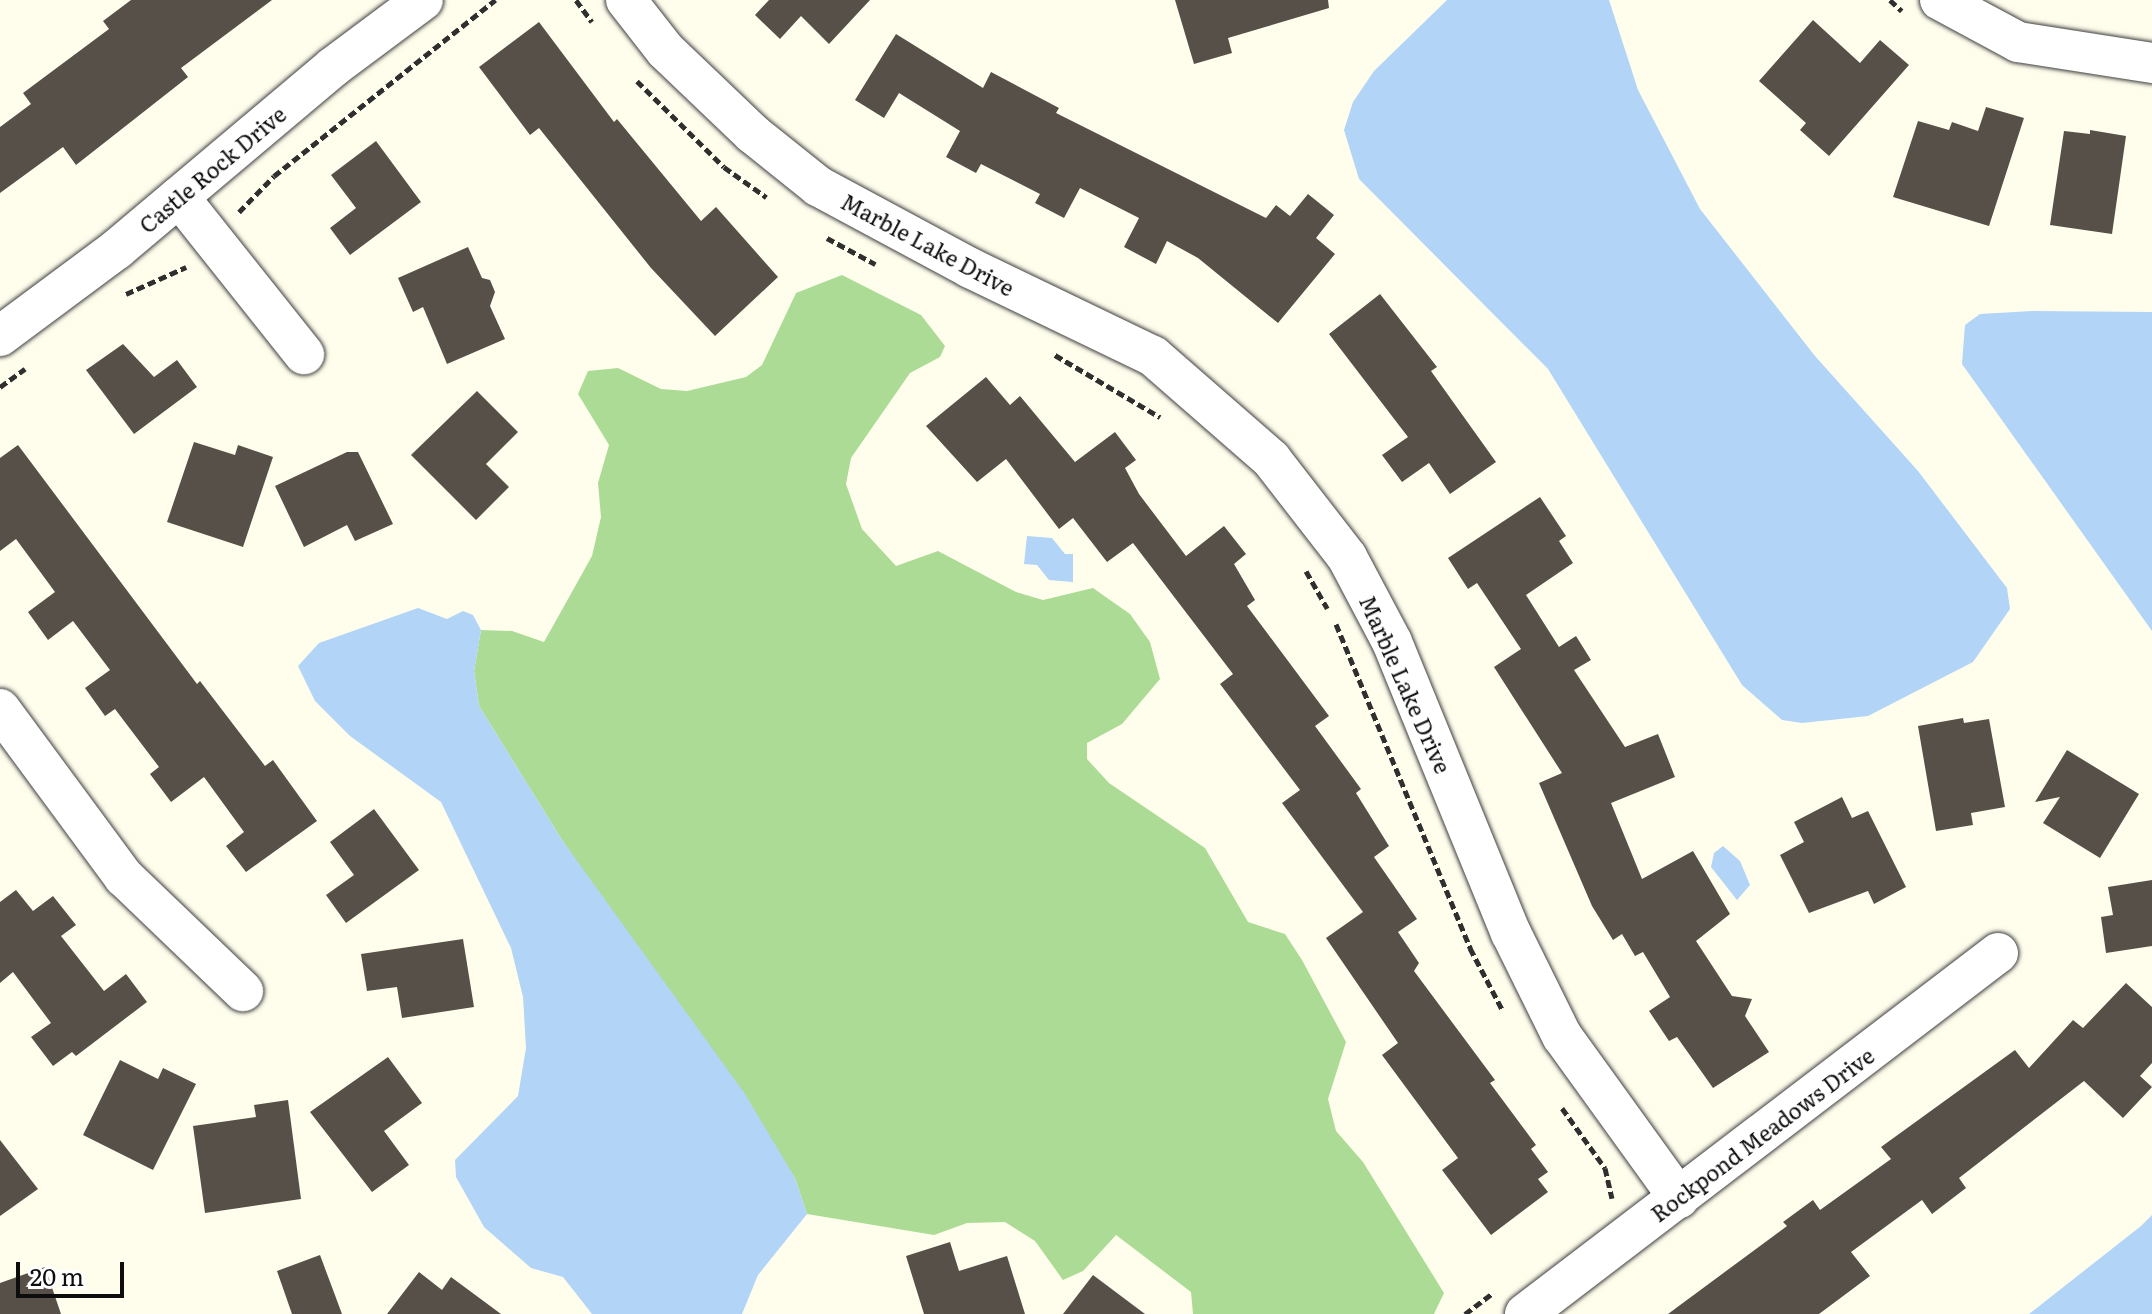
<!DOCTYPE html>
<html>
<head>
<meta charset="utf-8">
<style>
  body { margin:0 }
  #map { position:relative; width:2152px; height:1314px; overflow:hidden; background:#fffeed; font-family:Literata,serif }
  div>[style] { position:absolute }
  .forest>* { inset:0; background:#acdb95 }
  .water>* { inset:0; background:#b1d4f7 }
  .building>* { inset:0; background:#565049 }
  .path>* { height:5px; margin-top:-2.5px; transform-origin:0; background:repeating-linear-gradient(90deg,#2f2f2f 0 8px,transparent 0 12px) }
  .roads { filter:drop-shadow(0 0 2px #404040) drop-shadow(0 0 2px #404040) }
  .minor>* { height:40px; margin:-20px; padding:0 20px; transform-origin:20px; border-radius:20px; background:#fff }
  span { translate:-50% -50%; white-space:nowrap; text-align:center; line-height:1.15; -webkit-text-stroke:8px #fff; paint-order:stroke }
  .street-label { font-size:22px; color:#0d0d0d }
  .scale { position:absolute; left:16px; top:1262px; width:108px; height:36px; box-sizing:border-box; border:4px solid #0d0d0d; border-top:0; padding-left:10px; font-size:24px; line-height:28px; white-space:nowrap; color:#0d0d0d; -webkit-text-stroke:6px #fff; paint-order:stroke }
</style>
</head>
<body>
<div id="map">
  <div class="forest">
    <i style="clip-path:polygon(842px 275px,921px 315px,945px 346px,940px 357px,910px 373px,851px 458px,846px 484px,862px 529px,896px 566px,938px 551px,1016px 592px,1043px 600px,1093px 588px,1130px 614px,1150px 642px,1160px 679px,1122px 724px,1087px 743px,1087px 759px,1109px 783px,1205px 848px,1248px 922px,1285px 934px,1302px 960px,1346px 1042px,1328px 1099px,1336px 1131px,1363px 1162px,1444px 1293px,1434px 1314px,1193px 1314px,1191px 1292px,1116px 1235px,1083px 1271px,1063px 1280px,1035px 1241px,1005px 1222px,967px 1223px,934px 1235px,807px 1214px,795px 1178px,562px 840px,479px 706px,474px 671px,481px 630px,512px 631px,544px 642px,592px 556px,601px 517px,598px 483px,609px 445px,578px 394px,588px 371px,618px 368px,661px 389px,687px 391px,746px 377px,762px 365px,796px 293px)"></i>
  </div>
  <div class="water">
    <i style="clip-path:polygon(1447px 0,1609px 0,1638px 90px,1700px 209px,1815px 356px,1918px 471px,2007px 588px,2010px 609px,1973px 662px,1868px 716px,1802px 723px,1782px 720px,1742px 685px,1548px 369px,1359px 179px,1344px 130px,1353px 102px,1374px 71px)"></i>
    <i style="clip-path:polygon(2032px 311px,2152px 312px,2152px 631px,1962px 364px,1965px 325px,1980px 314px)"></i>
    <i style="clip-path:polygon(1027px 536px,1052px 538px,1065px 554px,1073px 554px,1073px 582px,1049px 580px,1037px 565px,1024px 564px)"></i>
    <i style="clip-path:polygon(418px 608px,447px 619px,463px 611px,473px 615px,481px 630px,474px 671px,479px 706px,562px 840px,745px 1094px,795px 1178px,807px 1214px,758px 1275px,742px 1314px,592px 1314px,563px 1277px,531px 1268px,484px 1227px,456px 1177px,455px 1160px,518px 1096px,526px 1048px,523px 997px,511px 948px,441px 802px,350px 736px,315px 701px,298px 666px,319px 643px)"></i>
    <i style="clip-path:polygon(1723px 846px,1740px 861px,1750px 885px,1737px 900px,1711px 867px,1714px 853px)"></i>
    <i style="clip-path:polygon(2152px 1215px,2152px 1314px,2029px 1314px,2141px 1226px)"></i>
  </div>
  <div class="building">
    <i style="clip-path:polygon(131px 0,272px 0,181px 68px,188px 77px,76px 165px,63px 147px,0 193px,0 127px,31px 104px,23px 93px,109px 29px,103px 21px)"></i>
    <i style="clip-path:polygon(769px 0,870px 0,829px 44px,801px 16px,780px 39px,755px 15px)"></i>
    <i style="clip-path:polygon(1175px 0,1328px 0,1329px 8px,1228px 38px,1232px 53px,1194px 64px)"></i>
    <i style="clip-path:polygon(1813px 20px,1860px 63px,1880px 40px,1909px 65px,1829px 156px,1800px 130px,1806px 123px,1759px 81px)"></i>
    <i style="clip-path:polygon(539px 22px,614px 122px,617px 119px,701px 221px,716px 207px,778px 277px,715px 336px,651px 268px,539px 128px,530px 135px,479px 67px)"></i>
    <i style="clip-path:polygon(896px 34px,983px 88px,991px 72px,1059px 108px,1056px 113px,1266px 218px,1276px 205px,1290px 216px,1308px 194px,1334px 215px,1316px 238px,1335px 254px,1278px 323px,1198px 258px,1167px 241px,1156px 264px,1124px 247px,1139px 218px,1080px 188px,1064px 218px,1035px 203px,1040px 194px,981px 164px,976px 173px,946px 157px,960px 131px,899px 93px,884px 118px,855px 100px)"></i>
    <i style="clip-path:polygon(1986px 107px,2024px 118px,1989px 226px,1893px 197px,1918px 121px,1949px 130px,1952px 122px,1978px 131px)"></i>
    <i style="clip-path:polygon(2090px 130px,2126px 136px,2112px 234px,2050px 225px,2064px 131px,2090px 134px)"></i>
    <i style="clip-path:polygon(376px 141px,421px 202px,350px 255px,330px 228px,356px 208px,331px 175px)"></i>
    <i style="clip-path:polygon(468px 247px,482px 278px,490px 280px,495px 292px,490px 306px,505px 339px,447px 364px,423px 307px,413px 312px,398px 278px)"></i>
    <i style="clip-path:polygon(1380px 294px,1437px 367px,1431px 371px,1496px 462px,1450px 494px,1429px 463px,1402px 482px,1382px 455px,1408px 437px,1329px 334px)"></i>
    <i style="clip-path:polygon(123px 344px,154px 377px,177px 360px,197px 387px,134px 434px,86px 370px)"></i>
    <i style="clip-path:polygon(986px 377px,1010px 405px,1020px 396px,1075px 462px,1115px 432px,1136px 460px,1125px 468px,1139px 494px,1186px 556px,1224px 526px,1246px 554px,1234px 564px,1255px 600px,1247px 606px,1329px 716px,1315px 726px,1361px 789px,1356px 793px,1389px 846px,1374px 857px,1417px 919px,1398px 932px,1419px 963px,1414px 971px,1495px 1080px,1490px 1083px,1536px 1145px,1531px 1149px,1548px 1172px,1538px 1179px,1548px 1192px,1491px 1235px,1442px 1170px,1458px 1158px,1382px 1055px,1398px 1043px,1326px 938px,1363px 912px,1282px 803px,1300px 790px,1220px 684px,1233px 674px,1133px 543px,1107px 562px,1073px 518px,1059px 529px,1006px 459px,977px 482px,926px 426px)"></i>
    <i style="clip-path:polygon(477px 391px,518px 432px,486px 464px,509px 487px,476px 520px,411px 455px)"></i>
    <i style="clip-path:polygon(194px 442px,235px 455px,238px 445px,273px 457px,243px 547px,167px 522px)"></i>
    <i style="clip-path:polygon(18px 445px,197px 684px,200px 681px,265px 766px,273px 760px,317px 821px,246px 872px,226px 846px,244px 832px,204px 777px,171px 802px,150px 774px,159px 767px,115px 709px,105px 716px,85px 688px,110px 670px,73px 621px,48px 640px,28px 612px,55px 592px,16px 539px,0 551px,0 458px)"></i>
    <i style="clip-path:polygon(347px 452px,358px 452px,393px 524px,355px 541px,347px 525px,304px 547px,275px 486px)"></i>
    <i style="clip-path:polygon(1540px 497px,1566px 536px,1559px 541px,1573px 563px,1526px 595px,1559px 647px,1576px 636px,1591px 660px,1574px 670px,1625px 747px,1658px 734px,1675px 777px,1611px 803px,1642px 879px,1693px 851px,1730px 914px,1696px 941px,1732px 996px,1752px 999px,1745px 1016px,1769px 1052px,1713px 1088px,1677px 1037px,1669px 1041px,1649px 1011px,1670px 997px,1643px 952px,1635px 956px,1622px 934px,1613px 940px,1592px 906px,1539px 783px,1562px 773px,1494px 667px,1521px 649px,1477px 583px,1468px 589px,1448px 558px)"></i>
    <i style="clip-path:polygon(1963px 718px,1964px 723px,1989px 719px,2005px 807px,1971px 813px,1973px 825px,1936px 831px,1918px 726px)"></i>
    <i style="clip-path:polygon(2067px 750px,2139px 794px,2100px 858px,2043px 823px,2060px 797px,2035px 802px)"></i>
    <i style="clip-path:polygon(1842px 797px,1852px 818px,1868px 811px,1906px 887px,1874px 904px,1868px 891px,1809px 913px,1780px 855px,1804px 842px,1794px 822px)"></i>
    <i style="clip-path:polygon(374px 809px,419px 870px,346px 923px,326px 895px,354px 875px,330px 842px)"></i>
    <i style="clip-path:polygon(2152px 880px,2152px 946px,2106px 953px,2101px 917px,2113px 915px,2108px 887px)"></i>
    <i style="clip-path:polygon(16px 890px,33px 911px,53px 896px,76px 925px,61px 936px,104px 991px,126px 974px,147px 1002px,76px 1056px,72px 1052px,53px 1066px,31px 1037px,51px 1023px,13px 972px,0 983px,0 902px)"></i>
    <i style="clip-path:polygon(463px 939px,474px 1007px,402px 1018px,397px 987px,367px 991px,361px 954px)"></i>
    <i style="clip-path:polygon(2126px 983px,2152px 1007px,2152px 1063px,2140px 1076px,2152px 1087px,2123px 1118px,2084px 1081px,1959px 1178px,1966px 1188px,1932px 1214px,1922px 1200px,1851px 1252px,1870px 1276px,1819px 1314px,1668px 1314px,1787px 1226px,1783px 1222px,1813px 1200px,1820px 1210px,1891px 1159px,1881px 1147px,2015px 1050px,2029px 1068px,2073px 1020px,2083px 1028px)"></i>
    <i style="clip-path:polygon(388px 1057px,422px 1103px,384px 1131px,409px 1165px,372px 1192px,310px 1112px)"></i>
    <i style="clip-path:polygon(120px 1060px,158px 1079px,163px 1068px,196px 1084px,153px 1170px,83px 1135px)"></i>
    <i style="clip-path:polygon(288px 1100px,301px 1199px,205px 1213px,193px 1126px,256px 1117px,254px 1105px)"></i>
    <i style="clip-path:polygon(0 1140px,38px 1189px,0 1216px)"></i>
    <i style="clip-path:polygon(950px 1242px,959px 1271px,1007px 1256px,1025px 1314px,924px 1314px,906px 1256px)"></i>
    <i style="clip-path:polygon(320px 1255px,342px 1314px,292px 1314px,277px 1271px)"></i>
    <i style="clip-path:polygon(45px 1267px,61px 1314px,0 1314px,0 1283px)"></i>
    <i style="clip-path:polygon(419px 1272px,442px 1290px,451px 1277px,501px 1314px,387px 1314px)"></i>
    <i style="clip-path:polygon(1093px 1275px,1145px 1314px,1063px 1314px)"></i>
  </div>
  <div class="path">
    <i style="left:576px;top:0;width:27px;rotate:54deg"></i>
    <i style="left:1890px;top:0;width:16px;rotate:43deg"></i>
    <i style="left:637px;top:81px;width:122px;rotate:44.7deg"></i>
    <i style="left:724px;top:167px;width:52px;rotate:35.5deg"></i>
    <i style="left:239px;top:212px;width:50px;rotate:-45.8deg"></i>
    <i style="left:274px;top:176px;width:283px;rotate:-38.5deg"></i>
    <i style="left:827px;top:238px;width:55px;rotate:28.4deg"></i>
    <i style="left:126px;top:294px;width:66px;rotate:-24.2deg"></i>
    <i style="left:1055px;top:355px;width:122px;rotate:30.6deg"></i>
    <i style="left:0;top:387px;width:31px;rotate:-36deg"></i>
    <i style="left:1306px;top:571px;width:43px;rotate:60.4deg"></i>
    <i style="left:1336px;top:624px;width:351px;rotate:67.5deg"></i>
    <i style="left:1470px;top:948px;width:71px;rotate:62.4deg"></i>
    <i style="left:1562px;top:1108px;width:74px;rotate:54.4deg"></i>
    <i style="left:1605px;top:1168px;width:31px;rotate:77deg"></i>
    <i style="left:1465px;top:1314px;width:34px;rotate:-37deg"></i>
  </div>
  <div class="roads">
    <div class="minor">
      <i style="left:626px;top:0;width:63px;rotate:52deg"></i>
      <i style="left:665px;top:50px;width:122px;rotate:43.7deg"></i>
      <i style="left:753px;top:134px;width:83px;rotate:38.7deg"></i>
      <i style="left:818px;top:186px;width:173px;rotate:28.3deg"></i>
      <i style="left:970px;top:268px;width:203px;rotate:25.7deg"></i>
      <i style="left:1153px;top:356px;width:157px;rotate:41.1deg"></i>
      <i style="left:1271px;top:459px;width:124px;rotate:52.2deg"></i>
      <i style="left:1347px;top:557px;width:96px;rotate:62.1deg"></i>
      <i style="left:1392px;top:642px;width:314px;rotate:67.8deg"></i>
      <i style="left:1511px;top:933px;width:115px;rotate:63.7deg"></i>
      <i style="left:1562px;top:1036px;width:200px;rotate:54.2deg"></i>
      <i style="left:1940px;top:0;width:89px;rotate:28.3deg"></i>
      <i style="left:2018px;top:42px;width:136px;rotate:8.9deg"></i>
      <i style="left:179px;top:197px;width:201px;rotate:51.5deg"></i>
      <i style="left:0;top:336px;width:146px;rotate:-36.6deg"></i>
      <i style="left:117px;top:249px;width:282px;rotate:-40.1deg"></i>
      <i style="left:333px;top:67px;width:112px;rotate:-36.7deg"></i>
      <i style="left:0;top:709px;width:209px;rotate:53.6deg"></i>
      <i style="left:124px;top:877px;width:165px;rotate:43.8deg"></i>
      <i style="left:1525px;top:1314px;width:595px;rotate:-37.35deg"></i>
    </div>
  </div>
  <div class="street-label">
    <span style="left:212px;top:169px;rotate:-40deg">Castle Rock Drive</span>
    <span style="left:928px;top:244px;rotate:28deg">Marble Lake Drive</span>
    <span style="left:1406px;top:684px;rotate:66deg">Marble Lake Drive</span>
    <span style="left:1762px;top:1134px;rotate:-37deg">Rockpond Meadows Drive</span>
  </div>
  <div class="scale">20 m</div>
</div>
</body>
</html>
